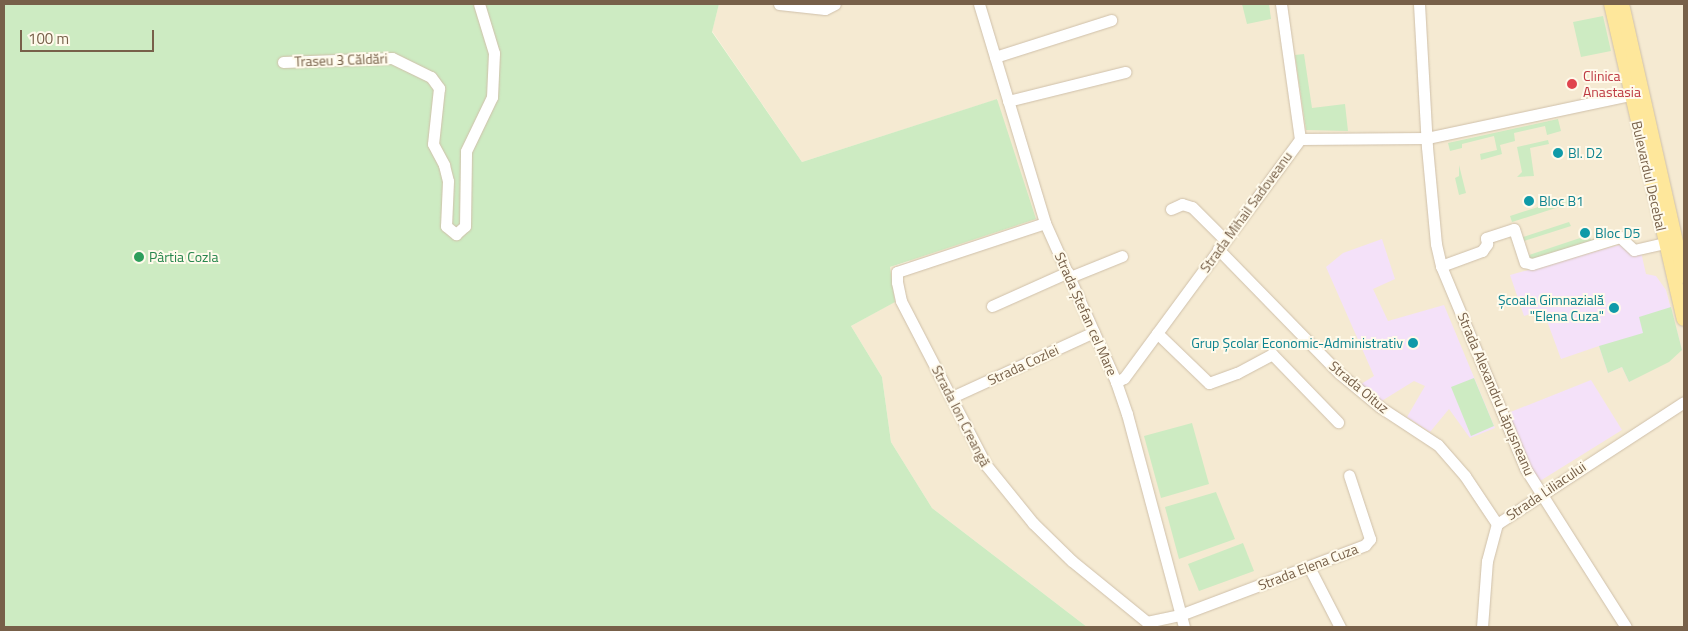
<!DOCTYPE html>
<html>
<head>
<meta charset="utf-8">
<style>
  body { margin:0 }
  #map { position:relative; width:1688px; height:631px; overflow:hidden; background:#fdf7e4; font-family:"Titillium Web",sans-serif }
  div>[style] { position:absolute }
  .residential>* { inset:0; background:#f5ead2 }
  .education>* { inset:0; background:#f4e1f9 }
  .green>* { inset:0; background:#cdebc2 }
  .roads { filter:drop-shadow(0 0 1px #cfc0aa) drop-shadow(0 0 1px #cfc0aa) }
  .minor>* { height:11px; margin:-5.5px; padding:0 5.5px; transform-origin:5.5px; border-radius:5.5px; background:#fff }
  .major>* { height:14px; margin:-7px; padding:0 7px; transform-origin:7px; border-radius:7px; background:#fee79b }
  .dots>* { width:14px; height:14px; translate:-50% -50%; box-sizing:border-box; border:2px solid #fffaeb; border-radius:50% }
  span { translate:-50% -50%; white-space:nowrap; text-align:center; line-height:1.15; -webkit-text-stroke:4px #fffaeb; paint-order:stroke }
  .street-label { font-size:14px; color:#776049 }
  .health-label { font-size:14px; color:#be3a42 }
  .left { translate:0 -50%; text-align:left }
  .culture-label { font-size:14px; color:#0d838f }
  .right { translate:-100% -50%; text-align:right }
  .leisure-label { font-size:14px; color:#27864d }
  .frame { position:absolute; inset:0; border:5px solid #776049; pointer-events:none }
  .scale { position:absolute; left:20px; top:30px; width:134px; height:22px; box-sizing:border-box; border:2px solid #776049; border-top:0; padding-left:6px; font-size:15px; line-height:18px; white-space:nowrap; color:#776049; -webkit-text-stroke:4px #fffaeb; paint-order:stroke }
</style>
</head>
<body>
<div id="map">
  <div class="residential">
    <i style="clip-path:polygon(719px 4px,1684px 4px,1684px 627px,1087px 627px,932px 508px,891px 442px,882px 377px,851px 326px,894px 302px,890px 267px,909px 262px,998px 99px,802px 162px,712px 31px)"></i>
  </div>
  <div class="education">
    <i style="clip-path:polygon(1382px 239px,1395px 279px,1373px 289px,1388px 321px,1444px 305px,1495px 428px,1470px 438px,1449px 409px,1430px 432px,1407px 417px,1425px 386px,1414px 381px,1380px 402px,1361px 384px,1374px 376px,1326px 267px,1343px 253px)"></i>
    <i style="clip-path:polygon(1622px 244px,1641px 252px,1646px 274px,1656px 276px,1666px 290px,1682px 350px,1629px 382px,1622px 367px,1608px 373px,1599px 346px,1561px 359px,1543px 310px,1524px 316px,1510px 275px)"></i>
    <i style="clip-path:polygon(1591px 380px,1622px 430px,1540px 481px,1528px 466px,1508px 413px)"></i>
  </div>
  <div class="green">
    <i style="clip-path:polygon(4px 4px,719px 4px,712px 32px,802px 162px,997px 99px,1036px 219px,890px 267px,895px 302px,851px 326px,882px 377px,891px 442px,932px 508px,1087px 627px,4px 627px)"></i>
    <i style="clip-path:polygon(1242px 4px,1269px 4px,1271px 19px,1247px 24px)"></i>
    <i style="clip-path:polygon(1603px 16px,1611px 51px,1581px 57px,1573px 22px)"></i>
    <i style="clip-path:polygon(1304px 54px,1312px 108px,1345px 104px,1348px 131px,1306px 130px,1295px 55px)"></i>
    <i style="clip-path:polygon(1558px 119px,1561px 131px,1547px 135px,1545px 126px,1514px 133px,1515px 141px,1500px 145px,1502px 154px,1481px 160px,1480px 154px,1497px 150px,1494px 136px,1462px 144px,1462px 148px,1450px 151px,1448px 143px)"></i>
    <i style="clip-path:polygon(1548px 140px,1549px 144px,1530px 148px,1534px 176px,1517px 177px,1522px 172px,1517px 147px)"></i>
    <i style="clip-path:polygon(1459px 165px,1466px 193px,1459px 195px,1455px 178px,1459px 176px)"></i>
    <i style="clip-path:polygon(1566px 198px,1568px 204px,1512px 222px,1510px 216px)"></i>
    <i style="clip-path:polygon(1569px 222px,1571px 226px,1524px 241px,1523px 237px)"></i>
    <i style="clip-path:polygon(1589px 235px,1591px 240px,1605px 236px,1606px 241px,1532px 264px,1529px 255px)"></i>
    <i style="clip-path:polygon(1671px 307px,1682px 350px,1669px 362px,1629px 382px,1622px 367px,1608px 373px,1599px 346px,1643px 333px,1639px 317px)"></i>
    <i style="clip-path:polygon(1474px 378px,1494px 426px,1471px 436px,1451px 387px)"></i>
    <i style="clip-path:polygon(1192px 423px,1209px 484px,1161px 498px,1144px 436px)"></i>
    <i style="clip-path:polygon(1216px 492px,1235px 539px,1179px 559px,1165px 507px)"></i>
    <i style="clip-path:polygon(1243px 543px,1254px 571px,1199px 591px,1188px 564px)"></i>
  </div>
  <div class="roads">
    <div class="minor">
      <i style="left:779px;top:4px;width:46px;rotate:6.2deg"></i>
      <i style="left:825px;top:9px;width:11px;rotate:-27deg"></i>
      <i style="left:979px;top:4px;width:229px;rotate:73.2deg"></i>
      <i style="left:1045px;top:223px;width:174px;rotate:65.9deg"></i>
      <i style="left:1116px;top:382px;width:34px;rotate:71deg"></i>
      <i style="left:1127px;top:414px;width:220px;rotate:75deg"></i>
      <i style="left:1281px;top:4px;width:136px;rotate:82deg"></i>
      <i style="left:1419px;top:4px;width:143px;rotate:86.8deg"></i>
      <i style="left:1427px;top:147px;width:97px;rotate:84.7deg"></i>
      <i style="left:1436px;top:244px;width:23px;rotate:77deg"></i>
      <i style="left:1441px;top:266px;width:219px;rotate:67.4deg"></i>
      <i style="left:1525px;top:468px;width:188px;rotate:57.6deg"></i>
      <i style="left:995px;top:57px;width:122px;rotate:-17.7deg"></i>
      <i style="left:283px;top:62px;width:109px;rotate:-2.1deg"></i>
      <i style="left:392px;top:58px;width:43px;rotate:26deg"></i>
      <i style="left:431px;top:77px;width:14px;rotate:54deg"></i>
      <i style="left:439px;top:88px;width:56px;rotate:96.1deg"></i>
      <i style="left:433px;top:144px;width:24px;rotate:62deg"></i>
      <i style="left:444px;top:165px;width:16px;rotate:76deg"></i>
      <i style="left:448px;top:181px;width:45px;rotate:92.5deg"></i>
      <i style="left:446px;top:226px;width:13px;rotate:39deg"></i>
      <i style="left:456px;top:234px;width:12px;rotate:-42deg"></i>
      <i style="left:465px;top:226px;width:75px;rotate:-89.2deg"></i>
      <i style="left:466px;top:151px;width:60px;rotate:-64.3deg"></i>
      <i style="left:492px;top:97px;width:44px;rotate:-87.4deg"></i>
      <i style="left:494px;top:53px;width:51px;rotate:-107deg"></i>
      <i style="left:1008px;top:101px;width:121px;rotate:-13.9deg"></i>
      <i style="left:1171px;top:209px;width:12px;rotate:-24deg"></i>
      <i style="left:1182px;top:204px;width:10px;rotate:17deg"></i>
      <i style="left:1192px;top:207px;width:47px;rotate:45deg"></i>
      <i style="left:1045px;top:223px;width:156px;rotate:161.7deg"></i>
      <i style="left:897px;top:272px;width:10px;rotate:90deg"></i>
      <i style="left:897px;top:282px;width:19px;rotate:78deg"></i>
      <i style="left:901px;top:301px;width:185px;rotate:62.6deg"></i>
      <i style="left:986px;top:465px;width:75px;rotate:51deg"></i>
      <i style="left:1033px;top:523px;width:54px;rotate:44.3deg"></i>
      <i style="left:1072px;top:561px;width:97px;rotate:39.1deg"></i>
      <i style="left:1147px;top:622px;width:34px;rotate:-12deg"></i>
      <i style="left:1180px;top:615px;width:198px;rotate:-20.7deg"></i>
      <i style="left:1365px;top:545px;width:8px;rotate:-50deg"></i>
      <i style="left:1370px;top:539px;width:67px;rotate:-108.2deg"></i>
      <i style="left:1218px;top:249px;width:173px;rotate:45.7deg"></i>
      <i style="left:1339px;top:373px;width:53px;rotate:39.7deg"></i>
      <i style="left:1380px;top:407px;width:69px;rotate:33.2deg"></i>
      <i style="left:1438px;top:445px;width:41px;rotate:48.9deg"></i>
      <i style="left:1465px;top:476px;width:58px;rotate:56.3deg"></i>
      <i style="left:1441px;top:266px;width:44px;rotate:-20.1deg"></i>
      <i style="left:1482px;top:251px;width:9px;rotate:-54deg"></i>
      <i style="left:1487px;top:244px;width:6px;rotate:-99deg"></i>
      <i style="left:1486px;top:238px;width:29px;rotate:-18deg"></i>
      <i style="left:1514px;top:229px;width:35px;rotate:72deg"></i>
      <i style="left:1525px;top:262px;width:7px;rotate:16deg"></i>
      <i style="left:1532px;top:264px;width:92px;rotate:-17.1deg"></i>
      <i style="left:1620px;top:237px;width:19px;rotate:43deg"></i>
      <i style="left:1634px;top:250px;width:32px;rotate:-13deg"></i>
      <i style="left:1070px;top:277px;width:56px;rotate:-22deg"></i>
      <i style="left:992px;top:306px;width:83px;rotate:-24.1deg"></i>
      <i style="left:1157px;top:333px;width:72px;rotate:43.9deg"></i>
      <i style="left:1209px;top:383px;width:30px;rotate:-20deg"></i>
      <i style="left:1237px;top:373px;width:40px;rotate:-28deg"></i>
      <i style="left:1272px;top:354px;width:95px;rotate:45.9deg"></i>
      <i style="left:1116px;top:382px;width:9px;rotate:-27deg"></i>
      <i style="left:1124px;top:378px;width:297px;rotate:-53.6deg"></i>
      <i style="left:1300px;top:139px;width:127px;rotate:-0.5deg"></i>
      <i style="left:1427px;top:138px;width:208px;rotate:-12deg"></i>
      <i style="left:952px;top:397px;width:156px;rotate:-24.6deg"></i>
      <i style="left:1309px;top:567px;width:68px;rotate:62.7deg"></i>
      <i style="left:1482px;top:627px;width:66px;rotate:-85.7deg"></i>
      <i style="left:1487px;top:561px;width:38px;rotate:-75deg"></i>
      <i style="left:1497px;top:524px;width:223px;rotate:-33.1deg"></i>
    </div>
    <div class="major">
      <i style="left:1611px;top:4px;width:323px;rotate:77deg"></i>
      <i style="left:1622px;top:4px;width:279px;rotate:77.2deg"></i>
    </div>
  </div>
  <div class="dots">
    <i style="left:1572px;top:84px;background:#e0444e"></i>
    <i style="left:1558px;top:153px;background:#0f9aa8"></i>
    <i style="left:1529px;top:201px;background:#0f9aa8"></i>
    <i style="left:1585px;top:233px;background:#0f9aa8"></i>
    <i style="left:139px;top:257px;background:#2e9e5b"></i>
    <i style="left:1614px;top:308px;background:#0f9aa8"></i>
    <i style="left:1413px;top:343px;background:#0f9aa8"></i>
  </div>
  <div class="street-label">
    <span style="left:341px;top:60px;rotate:-2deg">Traseu 3 Căldări</span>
    <span style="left:1649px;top:176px;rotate:77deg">Bulevardul Decebal</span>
    <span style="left:1246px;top:212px;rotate:-54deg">Strada Mihail Sadoveanu</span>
    <span style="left:1086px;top:314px;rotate:66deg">Strada Ștefan cel Mare</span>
    <span style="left:1023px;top:365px;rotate:-25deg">Strada Cozlei</span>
    <span style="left:1359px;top:387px;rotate:40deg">Strada Oituz</span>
    <span style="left:1496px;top:394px;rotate:67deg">Strada Alexandru Lăpușneanu</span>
    <span style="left:961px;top:416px;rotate:63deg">Strada Ion Creangă</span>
    <span style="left:1546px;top:491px;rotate:-34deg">Strada Liliacului</span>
    <span style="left:1308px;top:567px;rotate:-21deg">Strada Elena Cuza</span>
  </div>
  <div class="health-label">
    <span class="left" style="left:1583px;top:84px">Clinica<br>Anastasia</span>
  </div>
  <div class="culture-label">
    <span class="left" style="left:1568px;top:153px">Bl. D2</span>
    <span class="left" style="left:1539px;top:201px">Bloc B1</span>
    <span class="left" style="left:1595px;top:233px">Bloc D5</span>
    <span class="right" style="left:1604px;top:308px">Școala Gimnazială<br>"Elena Cuza"</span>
    <span class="right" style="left:1403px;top:343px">Grup Școlar Economic-Administrativ</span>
  </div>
  <div class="leisure-label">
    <span class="left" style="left:149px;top:257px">Pârtia Cozla</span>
  </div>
  <div class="frame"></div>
  <div class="scale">100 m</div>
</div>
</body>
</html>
